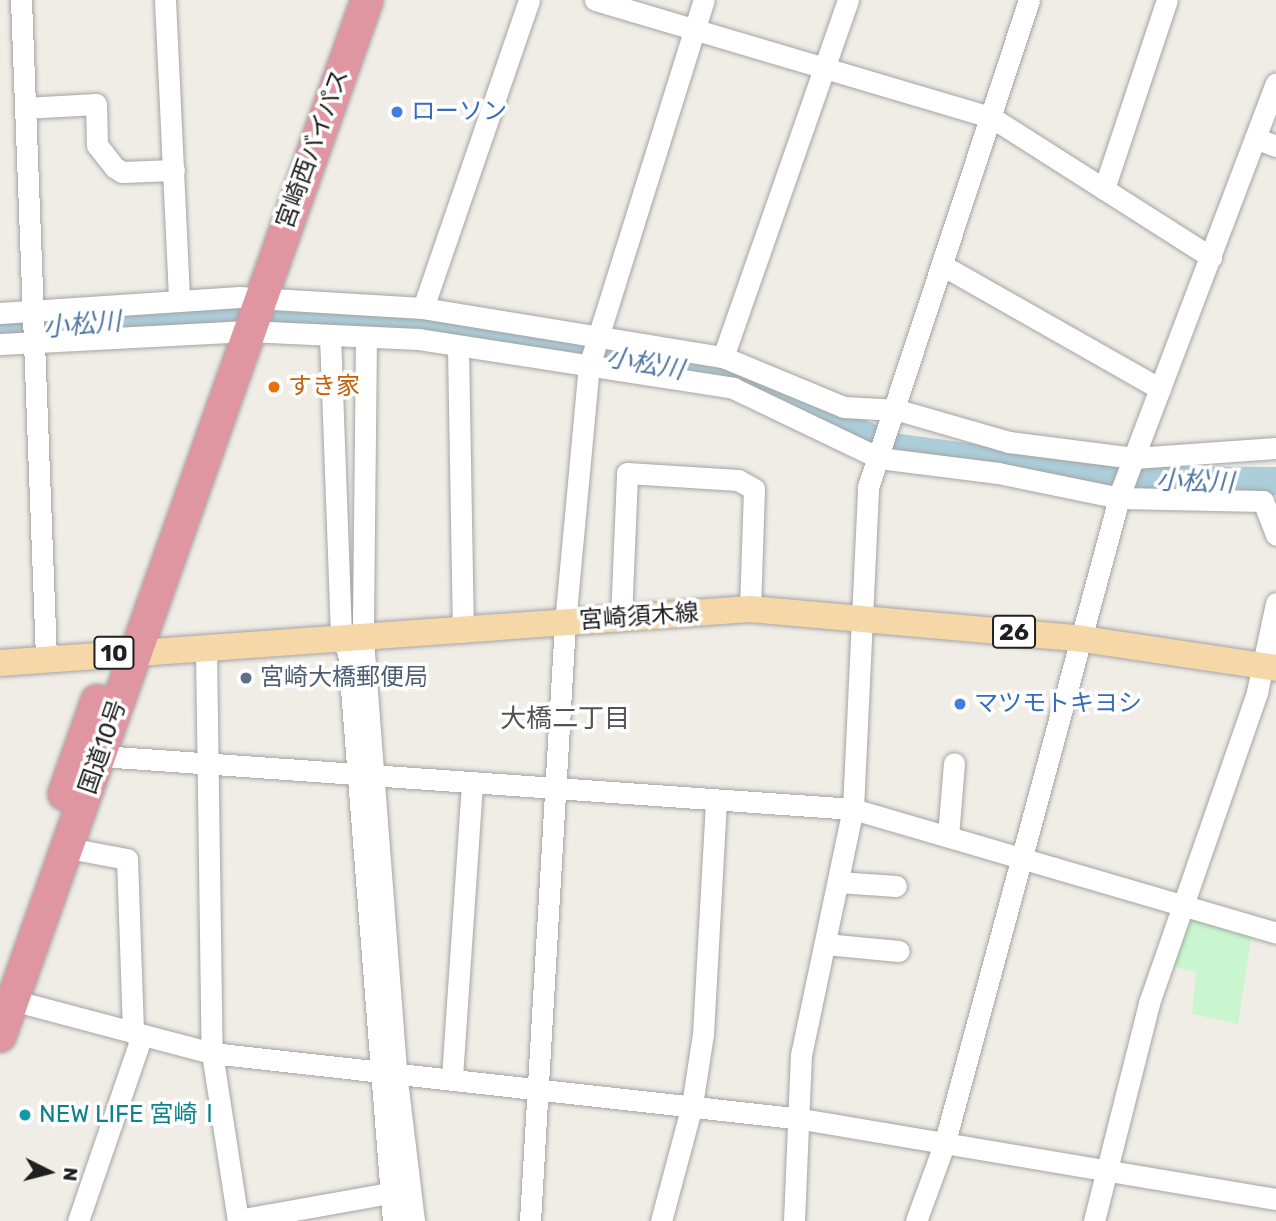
<!DOCTYPE html>
<html>
<head>
<meta charset="utf-8">
<style>
  body { margin:0 }
  #map { position:relative; width:1276px; height:1221px; overflow:hidden; background:#f0ede7; font-family:Rubik,"Noto Sans JP",sans-serif }
  div>[style] { position:absolute }
  .park>* { inset:0; background:#c9f6ce }
  .river>* { height:28px; margin:-14px; padding:0 14px; transform-origin:14px; border-radius:14px; background:#accdda }
  .roads { filter:drop-shadow(0 0 2px #a4a4a4) drop-shadow(0 0 2px #a4a4a4) }
  .minor>* { height:21px; margin:-10.5px; padding:0 10.5px; transform-origin:10.5px; border-radius:10.5px; background:#fff }
  .major>* { height:26px; margin:-13px; padding:0 13px; transform-origin:13px; border-radius:13px; background:#f5d7a8 }
  .highway>* { height:32px; margin:-16px; padding:0 16px; transform-origin:16px; border-radius:16px; background:#e096a1 }
  .dots>* { width:19px; height:19px; translate:-50% -50%; box-sizing:border-box; border:4px solid #fff; border-radius:50% }
  span { translate:-50% -50%; white-space:nowrap; text-align:center; line-height:1.15; -webkit-text-stroke:7px #fff; paint-order:stroke }
  .shield-label span { padding:2px 5px; background:#fff; border:2px solid; border-radius:5px; -webkit-text-stroke-width:0 }
  .shield-label { font-size:23px; color:#202020; font-weight:700 }
  .shop-label { font-size:24px; color:#366cbe }
  .left { translate:0 -50%; text-align:left }
  .street-label { font-size:24px; color:#202020 }
  .food-label { font-size:24px; color:#c56008 }
  .service-label { font-size:24px; color:#4e5e75 }
  .culture-label { font-size:24px; color:#0d838f }
  .water-label { font-size:26px; color:#5075a1; font-style:italic }
  .neighbourhood-label { font-size:26px; color:#535353 }
  .north { position:absolute; left:14px; top:1137px; width:70px; height:70px; -webkit-text-stroke:5px #fff; paint-order:stroke; rotate:96deg; font-size:19px; font-weight:700; line-height:28px; text-align:center; color:#202020 }
  .north::after { content:''; display:block; margin:auto; width:24px; height:32px; background:#202020; clip-path:polygon(50% 0,100% 100%,50% 72%,0 100%) }
</style>
</head>
<body>
<div id="map">
  <div class="park">
    <i style="clip-path:polygon(1194px 917px,1252px 933px,1238px 1024px,1192px 1014px,1196px 972px,1172px 966px,1186px 921px)"></i>
  </div>
  <div class="river">
    <i style="left:0;top:332px;width:199px;rotate:-4.6deg"></i>
    <i style="left:198px;top:316px;width:235px;rotate:2.4deg"></i>
    <i style="left:433px;top:326px;width:308px;rotate:10.3deg"></i>
    <i style="left:736px;top:381px;width:170px;rotate:22.8deg"></i>
    <i style="left:893px;top:447px;width:246px;rotate:7.7deg"></i>
    <i style="left:1137px;top:480px;width:139px;rotate:0.4deg"></i>
  </div>
  <div class="roads">
    <div class="minor">
      <i style="left:21px;top:0;width:658px;rotate:87.82deg"></i>
      <i style="left:165px;top:0;width:298px;rotate:87.3deg"></i>
      <i style="left:595px;top:0;width:413px;rotate:16.5deg"></i>
      <i style="left:991px;top:117px;width:261px;rotate:32.5deg"></i>
      <i style="left:25px;top:108px;width:71px;rotate:-3.2deg"></i>
      <i style="left:96px;top:104px;width:41px;rotate:88.6deg"></i>
      <i style="left:97px;top:145px;width:28px;rotate:52deg"></i>
      <i style="left:114px;top:167px;width:9px;rotate:32deg"></i>
      <i style="left:122px;top:172px;width:52px;rotate:-2.2deg"></i>
      <i style="left:1255px;top:138px;width:22px;rotate:21deg"></i>
      <i style="left:1104px;top:189px;width:199px;rotate:-71.6deg"></i>
      <i style="left:942px;top:265px;width:251px;rotate:29.6deg"></i>
      <i style="left:423px;top:308px;width:326px;rotate:-71deg"></i>
      <i style="left:0;top:313px;width:240px;rotate:-3.8deg"></i>
      <i style="left:239px;top:297px;width:184px;rotate:3.4deg"></i>
      <i style="left:423px;top:308px;width:304px;rotate:9.3deg"></i>
      <i style="left:723px;top:357px;width:131px;rotate:22.5deg"></i>
      <i style="left:844px;top:407px;width:54px;rotate:3.2deg"></i>
      <i style="left:898px;top:410px;width:116px;rotate:16.1deg"></i>
      <i style="left:1009px;top:442px;width:126px;rotate:7.3deg"></i>
      <i style="left:1134px;top:458px;width:142px;rotate:-4deg"></i>
      <i style="left:330px;top:335px;width:305px;rotate:87.9deg"></i>
      <i style="left:341px;top:640px;width:13px;rotate:58deg"></i>
      <i style="left:348px;top:651px;width:572px;rotate:85.49deg"></i>
      <i style="left:366px;top:337px;width:303px;rotate:90.6deg"></i>
      <i style="left:363px;top:640px;width:433px;rotate:85.6deg"></i>
      <i style="left:396px;top:1072px;width:150px;rotate:83.1deg"></i>
      <i style="left:0;top:344px;width:248px;rotate:-3deg"></i>
      <i style="left:248px;top:331px;width:170px;rotate:2.7deg"></i>
      <i style="left:418px;top:339px;width:319px;rotate:8.8deg"></i>
      <i style="left:733px;top:388px;width:162px;rotate:25.6deg"></i>
      <i style="left:879px;top:458px;width:120px;rotate:7.2deg"></i>
      <i style="left:998px;top:473px;width:125px;rotate:11.6deg"></i>
      <i style="left:1120px;top:498px;width:143px;rotate:1.2deg"></i>
      <i style="left:1263px;top:501px;width:36px;rotate:69deg"></i>
      <i style="left:458px;top:347px;width:285px;rotate:89deg"></i>
      <i style="left:723px;top:357px;width:378px;rotate:-70.7deg"></i>
      <i style="left:621px;top:618px;width:145px;rotate:-87.6deg"></i>
      <i style="left:627px;top:473px;width:111px;rotate:3.6deg"></i>
      <i style="left:738px;top:480px;width:18px;rotate:29deg"></i>
      <i style="left:754px;top:489px;width:120px;rotate:91.9deg"></i>
      <i style="left:206px;top:648px;width:405px;rotate:89.2deg"></i>
      <i style="left:212px;top:1053px;width:170px;rotate:81.2deg"></i>
      <i style="left:101px;top:756px;width:754px;rotate:4.03deg"></i>
      <i style="left:853px;top:809px;width:441px;rotate:16.3deg"></i>
      <i style="left:948px;top:836px;width:73px;rotate:-85.3deg"></i>
      <i style="left:68px;top:848px;width:60px;rotate:10.6deg"></i>
      <i style="left:127px;top:859px;width:172px;rotate:88deg"></i>
      <i style="left:133px;top:1031px;width:12px;rotate:55deg"></i>
      <i style="left:140px;top:1041px;width:190px;rotate:109deg"></i>
      <i style="left:838px;top:882px;width:58px;rotate:3.9deg"></i>
      <i style="left:825px;top:944px;width:74px;rotate:5.4deg"></i>
      <i style="left:1px;top:997px;width:218px;rotate:14.9deg"></i>
      <i style="left:212px;top:1053px;width:594px;rotate:6.38deg"></i>
      <i style="left:802px;top:1119px;width:481px;rotate:9.6deg"></i>
      <i style="left:452px;top:1077px;width:295px;rotate:-86.1deg"></i>
      <i style="left:238px;top:1220px;width:154px;rotate:-10.1deg"></i>
      <i style="left:530px;top:1221px;width:599px;rotate:-86.65deg"></i>
      <i style="left:565px;top:623px;width:258px;rotate:-84.7deg"></i>
      <i style="left:589px;top:366px;width:384px;rotate:-72.6deg"></i>
      <i style="left:661px;top:1221px;width:120px;rotate:-75deg"></i>
      <i style="left:692px;top:1105px;width:72px;rotate:-81.2deg"></i>
      <i style="left:703px;top:1034px;width:234px;rotate:-86.8deg"></i>
      <i style="left:794px;top:1221px;width:166px;rotate:-87.6deg"></i>
      <i style="left:801px;top:1055px;width:251px;rotate:-78.1deg"></i>
      <i style="left:853px;top:809px;width:322px;rotate:-87.3deg"></i>
      <i style="left:868px;top:487px;width:513px;rotate:-71.71deg"></i>
      <i style="left:916px;top:1221px;width:81px;rotate:-69.8deg"></i>
      <i style="left:944px;top:1145px;width:678px;rotate:-74.86deg"></i>
      <i style="left:1121px;top:491px;width:436px;rotate:-69.2deg"></i>
      <i style="left:1094px;top:1221px;width:225px;rotate:-75.8deg"></i>
      <i style="left:1149px;top:1003px;width:329px;rotate:-70.8deg"></i>
      <i style="left:1257px;top:692px;width:91px;rotate:-77.9deg"></i>
    </div>
    <div class="major">
      <i style="left:0;top:663px;width:752px;rotate:-4.12deg"></i>
      <i style="left:750px;top:609px;width:334px;rotate:5.1deg"></i>
      <i style="left:1083px;top:639px;width:195px;rotate:8.5deg"></i>
    </div>
    <div class="highway">
      <i style="left:64px;top:794px;width:99px;rotate:-70.5deg"></i>
      <i style="left:0;top:1036px;width:1099px;rotate:-70.49deg"></i>
    </div>
  </div>
  <div class="dots">
    <i style="left:397px;top:112px;background:#3f7fe0"></i>
    <i style="left:274px;top:387px;background:#e8710a"></i>
    <i style="left:246px;top:678px;background:#5c6f8a"></i>
    <i style="left:960px;top:704px;background:#3f7fe0"></i>
    <i style="left:25px;top:1115px;background:#0f9aa8"></i>
  </div>
  <div class="shield-label">
    <span style="left:1014px;top:632px">26</span>
    <span style="left:114px;top:653px">10</span>
  </div>
  <div class="shop-label">
    <span class="left" style="left:411px;top:112px">ローソン</span>
    <span class="left" style="left:974px;top:704px">マツモトキヨシ</span>
  </div>
  <div class="street-label">
    <span style="left:313px;top:149px;rotate:-70deg">宮崎西バイパス</span>
    <span style="left:639px;top:617px;rotate:-4deg">宮崎須木線</span>
    <span style="left:103px;top:747px;rotate:-71deg">国道10号</span>
  </div>
  <div class="food-label">
    <span class="left" style="left:288px;top:387px">すき家</span>
  </div>
  <div class="service-label">
    <span class="left" style="left:260px;top:678px">宮崎大橋郵便局</span>
  </div>
  <div class="culture-label">
    <span class="left" style="left:39px;top:1115px">NEW LIFE 宮崎Ⅰ</span>
  </div>
  <div class="water-label">
    <span style="left:82px;top:325px;rotate:-5deg">小松川</span>
    <span style="left:645px;top:364px;rotate:10deg">小松川</span>
    <span style="left:1195px;top:482px;rotate:2deg">小松川</span>
  </div>
  <div class="neighbourhood-label">
    <span style="left:565px;top:719px">大橋二丁目</span>
  </div>
  <div class="north">N</div>
</div>
</body>
</html>
